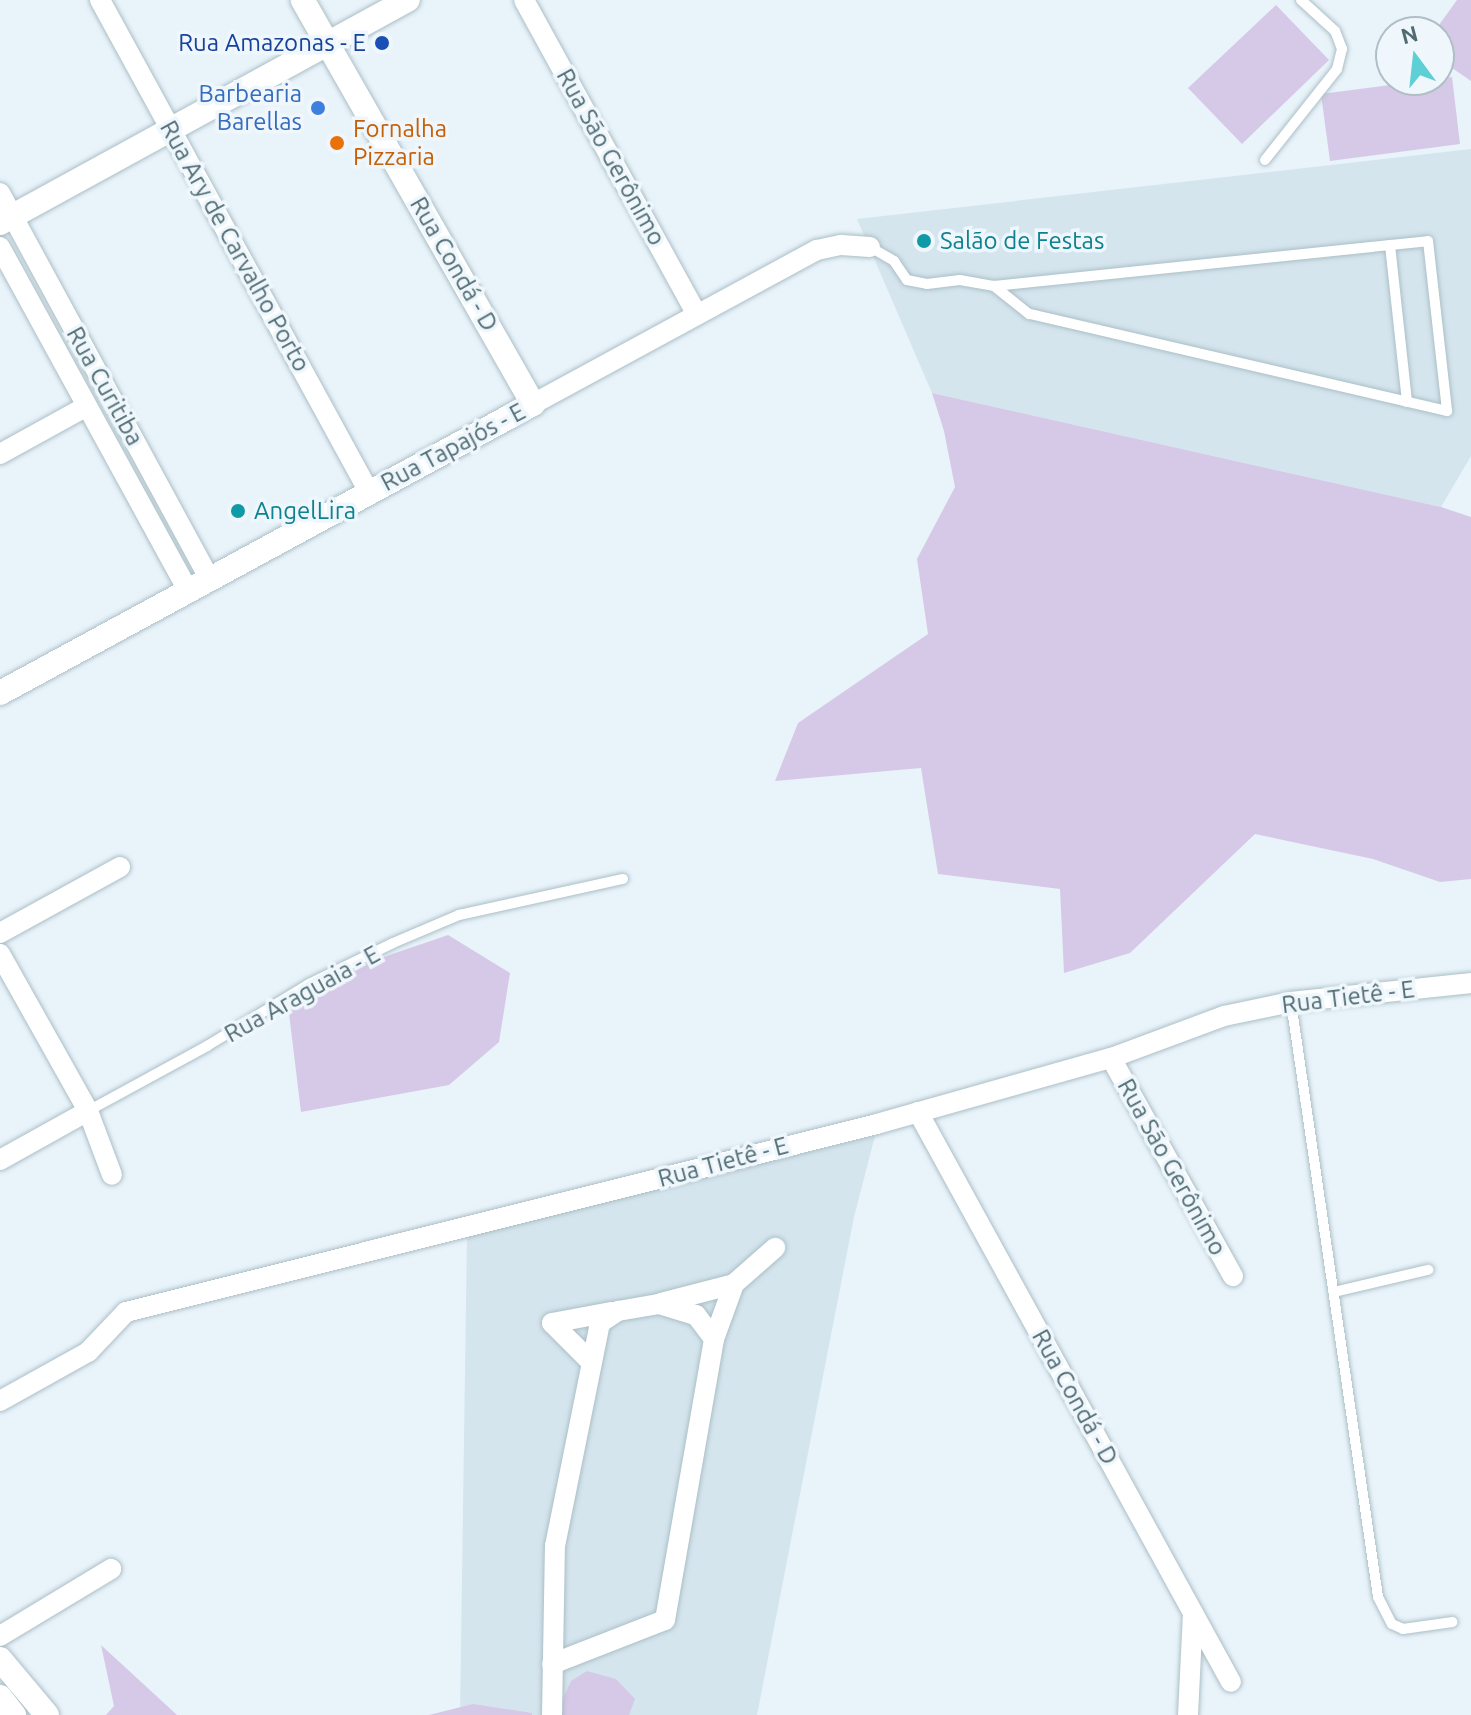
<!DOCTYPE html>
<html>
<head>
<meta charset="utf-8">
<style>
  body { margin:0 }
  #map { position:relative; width:1471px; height:1715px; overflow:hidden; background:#e9f3fa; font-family:Ubuntu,sans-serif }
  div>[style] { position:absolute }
  .residential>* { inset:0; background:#d5e5ee }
  .green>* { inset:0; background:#d5c9e7 }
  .roads { filter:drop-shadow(0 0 2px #abbfc6) drop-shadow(0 0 2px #abbfc6) }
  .service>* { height:10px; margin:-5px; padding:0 5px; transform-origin:5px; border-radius:5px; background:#fff }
  .minor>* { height:20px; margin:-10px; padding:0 10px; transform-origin:10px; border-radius:10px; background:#fff }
  .tertiary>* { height:24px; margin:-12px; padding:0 12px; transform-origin:12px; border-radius:12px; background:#fff }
  .dots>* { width:22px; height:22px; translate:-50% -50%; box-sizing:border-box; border:4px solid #eff7fd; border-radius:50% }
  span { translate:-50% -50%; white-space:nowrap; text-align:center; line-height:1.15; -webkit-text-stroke:7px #eff7fd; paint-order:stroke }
  .transit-label { font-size:24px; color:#164399 }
  .right { translate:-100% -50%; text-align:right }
  .shop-label { font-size:24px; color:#366cbe }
  .food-label { font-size:24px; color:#c56008 }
  .left { translate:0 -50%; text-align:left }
  .street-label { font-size:24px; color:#506c72 }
  .culture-label { font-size:24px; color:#0d838f }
  .north { position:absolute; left:1375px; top:16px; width:80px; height:80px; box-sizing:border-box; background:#eff7fd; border:2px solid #afbfc5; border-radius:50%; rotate:345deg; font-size:22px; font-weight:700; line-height:32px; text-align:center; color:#506c72 }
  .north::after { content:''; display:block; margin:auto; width:28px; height:36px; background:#5dd0d6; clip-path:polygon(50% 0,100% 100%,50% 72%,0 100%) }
</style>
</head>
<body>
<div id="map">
  <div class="residential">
    <i style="clip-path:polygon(1471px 149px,1471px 456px,1441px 507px,932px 393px,857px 219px)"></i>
    <i style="clip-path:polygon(875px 1136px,854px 1217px,757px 1715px,460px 1715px,467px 1234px)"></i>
  </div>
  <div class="green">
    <i style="clip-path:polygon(1457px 0,1471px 0,1471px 81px,1439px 59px,1439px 32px,1434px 32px)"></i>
    <i style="clip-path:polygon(1276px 5px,1329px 60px,1242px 144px,1188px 88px)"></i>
    <i style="clip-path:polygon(1452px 77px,1460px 144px,1330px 161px,1321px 94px)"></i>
    <i style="clip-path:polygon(932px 393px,1441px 507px,1471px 517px,1471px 879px,1440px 882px,1373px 859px,1255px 834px,1130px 953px,1064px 973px,1060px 889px,938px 874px,921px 768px,775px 781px,798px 723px,928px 634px,917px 559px,955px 487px,944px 431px)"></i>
    <i style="clip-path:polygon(448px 935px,510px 973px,499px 1042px,449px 1085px,301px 1112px,288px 1005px,369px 962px)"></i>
    <i style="clip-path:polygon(101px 1645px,177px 1715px,106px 1715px,114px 1706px)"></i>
    <i style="clip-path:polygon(587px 1671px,616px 1679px,635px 1699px,629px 1715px,561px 1715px,559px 1707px,571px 1681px)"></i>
    <i style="clip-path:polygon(473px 1704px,532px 1713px,532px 1715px,429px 1715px)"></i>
  </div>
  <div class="roads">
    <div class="service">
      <i style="left:1265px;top:160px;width:116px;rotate:-51.6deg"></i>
      <i style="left:1337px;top:69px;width:21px;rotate:-76deg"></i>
      <i style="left:1342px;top:49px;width:19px;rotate:-111deg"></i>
      <i style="left:1335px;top:31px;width:46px;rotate:-137.6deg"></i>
      <i style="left:1390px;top:245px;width:158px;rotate:83.8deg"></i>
      <i style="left:870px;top:247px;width:28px;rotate:30deg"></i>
      <i style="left:894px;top:261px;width:23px;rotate:56deg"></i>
      <i style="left:907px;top:280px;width:20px;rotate:11deg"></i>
      <i style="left:927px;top:284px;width:33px;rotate:-7deg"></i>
      <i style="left:960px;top:280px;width:35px;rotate:10deg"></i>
      <i style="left:994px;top:286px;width:436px;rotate:-5.9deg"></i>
      <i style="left:1428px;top:241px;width:171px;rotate:83.6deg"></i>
      <i style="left:1447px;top:411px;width:429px;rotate:-166.9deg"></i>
      <i style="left:1029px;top:314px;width:45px;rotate:-141.3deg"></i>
      <i style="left:1291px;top:1002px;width:601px;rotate:81.68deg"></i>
      <i style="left:1378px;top:1597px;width:30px;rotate:63deg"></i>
      <i style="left:1392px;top:1624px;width:12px;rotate:24deg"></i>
      <i style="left:1403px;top:1629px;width:50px;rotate:-8deg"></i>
      <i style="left:88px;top:1111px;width:136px;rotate:-28.6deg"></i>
      <i style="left:207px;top:1046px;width:119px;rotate:-31.3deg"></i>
      <i style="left:309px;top:984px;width:93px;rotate:-26deg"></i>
      <i style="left:393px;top:943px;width:72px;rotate:-23deg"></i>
      <i style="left:459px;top:915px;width:168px;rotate:-12.4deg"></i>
      <i style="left:1334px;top:1292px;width:97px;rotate:-13.2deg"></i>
    </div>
    <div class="minor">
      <i style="left:100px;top:0;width:561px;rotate:61.33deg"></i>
      <i style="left:524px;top:0;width:359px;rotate:61.2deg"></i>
      <i style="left:0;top:193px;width:439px;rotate:61.5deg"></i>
      <i style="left:0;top:247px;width:392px;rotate:61.3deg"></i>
      <i style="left:533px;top:404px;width:323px;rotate:-28.5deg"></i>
      <i style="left:817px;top:250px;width:25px;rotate:-12deg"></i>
      <i style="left:841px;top:245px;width:29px;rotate:4deg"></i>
      <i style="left:0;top:454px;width:99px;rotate:-28.9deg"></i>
      <i style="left:0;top:933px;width:137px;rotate:-28.8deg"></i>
      <i style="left:0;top:954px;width:180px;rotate:60.7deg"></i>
      <i style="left:88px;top:1111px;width:68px;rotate:69.4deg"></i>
      <i style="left:1111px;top:1058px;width:250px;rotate:60.8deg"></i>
      <i style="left:918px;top:1112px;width:650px;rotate:61.23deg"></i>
      <i style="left:0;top:1160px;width:101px;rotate:-29.1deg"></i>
      <i style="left:661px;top:1303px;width:75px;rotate:-14.6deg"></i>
      <i style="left:552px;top:1323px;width:60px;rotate:-10.6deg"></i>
      <i style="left:552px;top:1323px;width:54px;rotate:45deg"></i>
      <i style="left:0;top:1401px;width:101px;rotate:-29.1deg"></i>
      <i style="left:88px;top:1352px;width:55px;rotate:-46.5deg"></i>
      <i style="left:126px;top:1312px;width:774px;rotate:-14.05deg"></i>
      <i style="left:877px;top:1124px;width:243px;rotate:-15.8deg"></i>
      <i style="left:1111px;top:1058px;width:121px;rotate:-20.4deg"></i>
      <i style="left:1224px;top:1016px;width:68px;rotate:-11.8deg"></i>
      <i style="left:1291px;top:1002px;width:181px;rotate:-6deg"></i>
      <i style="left:0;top:1636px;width:130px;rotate:-31.1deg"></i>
      <i style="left:552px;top:1664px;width:121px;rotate:-21.3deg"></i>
      <i style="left:665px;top:1620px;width:285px;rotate:-80.1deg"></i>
      <i style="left:714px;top:1339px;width:59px;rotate:-70deg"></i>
      <i style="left:734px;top:1284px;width:55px;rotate:-41.3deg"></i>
      <i style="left:552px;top:1715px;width:169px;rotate:-89deg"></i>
      <i style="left:555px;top:1546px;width:227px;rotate:-78.6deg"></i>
      <i style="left:600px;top:1323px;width:22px;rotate:-34deg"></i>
      <i style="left:618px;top:1311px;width:42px;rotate:-9.7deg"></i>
      <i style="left:659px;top:1304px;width:39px;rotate:17deg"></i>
      <i style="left:696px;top:1315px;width:30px;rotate:53deg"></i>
      <i style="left:1188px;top:1715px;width:102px;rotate:-87.2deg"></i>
    </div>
    <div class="tertiary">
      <i style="left:0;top:223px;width:465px;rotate:-28.7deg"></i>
      <i style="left:0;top:693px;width:606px;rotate:-28.47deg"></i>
      <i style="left:533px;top:404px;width:465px;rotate:-119.7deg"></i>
      <i style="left:0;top:1659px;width:73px;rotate:50deg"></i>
      <i style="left:0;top:1697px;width:23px;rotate:52deg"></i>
    </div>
  </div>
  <div class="dots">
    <i style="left:382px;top:43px;background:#1a4fb4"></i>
    <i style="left:318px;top:108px;background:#3f7fe0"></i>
    <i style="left:337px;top:143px;background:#e8710a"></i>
    <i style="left:924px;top:241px;background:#0f9aa8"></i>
    <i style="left:238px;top:511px;background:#0f9aa8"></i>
  </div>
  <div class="transit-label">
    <span class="right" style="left:366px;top:43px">Rua Amazonas - E</span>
  </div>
  <div class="shop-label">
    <span class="right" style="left:302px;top:108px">Barbearia<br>Barellas</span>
  </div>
  <div class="food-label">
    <span class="left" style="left:353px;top:143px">Fornalha<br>Pizzaria</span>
  </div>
  <div class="street-label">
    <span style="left:611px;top:157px;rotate:61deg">Rua São Gerônimo</span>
    <span style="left:235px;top:246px;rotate:61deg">Rua Ary de Carvalho Porto</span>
    <span style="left:454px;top:264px;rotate:60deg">Rua Condá - D</span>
    <span style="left:105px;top:386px;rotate:61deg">Rua Curitiba</span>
    <span style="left:453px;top:447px;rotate:-28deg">Rua Tapajós - E</span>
    <span style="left:302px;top:994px;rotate:-29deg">Rua Araguaia - E</span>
    <span style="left:1348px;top:997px;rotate:-7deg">Rua Tietê - E</span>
    <span style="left:723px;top:1162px;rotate:-15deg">Rua Tietê - E</span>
    <span style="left:1172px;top:1167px;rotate:61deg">Rua São Gerônimo</span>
    <span style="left:1075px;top:1397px;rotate:61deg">Rua Condá - D</span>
  </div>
  <div class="culture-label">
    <span class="left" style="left:940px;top:241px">Salão de Festas</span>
    <span class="left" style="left:254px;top:511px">AngelLira</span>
  </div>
  <div class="north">N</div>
</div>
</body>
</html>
